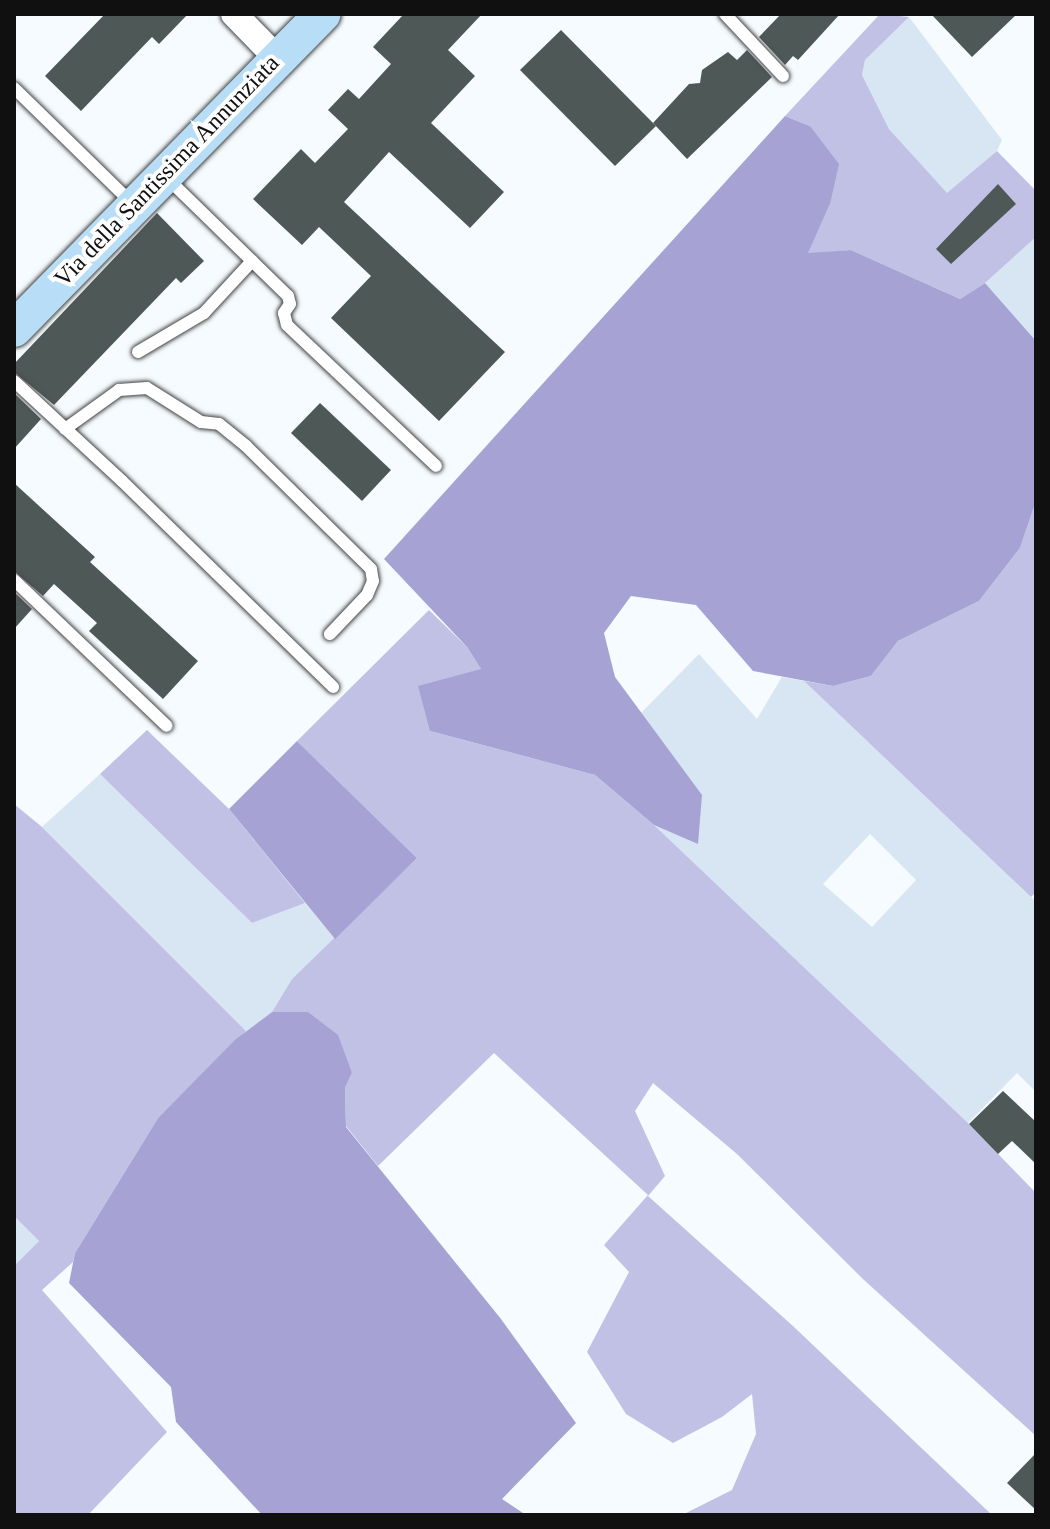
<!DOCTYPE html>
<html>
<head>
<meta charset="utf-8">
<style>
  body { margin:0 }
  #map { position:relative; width:1050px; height:1529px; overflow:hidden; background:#f5fbfe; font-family:"Times New Roman",serif }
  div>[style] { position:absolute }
  .farmland>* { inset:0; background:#d7e6f2 }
  .green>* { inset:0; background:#c1c1e5 }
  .forest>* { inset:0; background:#a6a2d4 }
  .building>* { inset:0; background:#4e5857 }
  .roads { filter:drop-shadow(0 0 2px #434343) drop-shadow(0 0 2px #434343) }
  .lane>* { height:12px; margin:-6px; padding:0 6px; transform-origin:6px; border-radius:6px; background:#fff }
  .street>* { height:26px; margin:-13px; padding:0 13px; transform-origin:13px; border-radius:13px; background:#fff }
  .secondary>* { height:36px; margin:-18px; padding:0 18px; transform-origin:18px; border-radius:18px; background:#b8ddf6 }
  span { translate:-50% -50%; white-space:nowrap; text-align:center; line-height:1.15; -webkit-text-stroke:8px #fff; paint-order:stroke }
  .street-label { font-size:24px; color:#101010 }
  .frame { position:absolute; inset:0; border:16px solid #101010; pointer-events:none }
</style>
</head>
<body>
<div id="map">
  <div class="farmland">
    <i style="clip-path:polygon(909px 17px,1002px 140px,997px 151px,947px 194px,889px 129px,862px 75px,865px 60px)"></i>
    <i style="clip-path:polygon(1036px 237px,1036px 341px,985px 283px)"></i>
    <i style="clip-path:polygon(evenodd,699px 654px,757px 719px,782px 677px,804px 681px,1036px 902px,1036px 1092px,1017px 1073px,968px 1123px,654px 825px,698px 843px,641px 713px,699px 654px,870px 834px,916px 880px,872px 927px,823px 884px,870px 834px)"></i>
    <i style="clip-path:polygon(100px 774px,252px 923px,305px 903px,335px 939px,292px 979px,272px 1012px,246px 1031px,42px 827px)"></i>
    <i style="clip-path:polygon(14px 1216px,39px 1241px,16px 1264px,14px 1262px)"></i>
  </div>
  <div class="green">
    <i style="clip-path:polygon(880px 14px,909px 17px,865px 60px,862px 75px,889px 129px,947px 193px,997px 151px,1036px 191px,1036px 237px,985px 283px,960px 299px,851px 250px,807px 254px,830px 204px,810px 126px,785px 116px)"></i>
    <i style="clip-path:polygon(1036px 501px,1036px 892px,1031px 897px,804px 681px,833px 686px,871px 676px,898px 641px,979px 601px,1020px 548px)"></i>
    <i style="clip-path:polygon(429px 610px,467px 647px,481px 669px,430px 731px,595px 775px,654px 825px,968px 1123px,1036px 1193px,1036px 1436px,864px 1280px,737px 1154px,653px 1083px,635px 1111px,665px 1176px,648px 1196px,794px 1327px,992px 1515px,682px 1515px,732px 1490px,756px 1434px,752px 1394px,722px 1417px,673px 1443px,626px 1414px,587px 1352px,629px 1272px,604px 1245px,648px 1195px,494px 1053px,378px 1166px,346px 1126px,345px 1088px,352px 1073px,308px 1012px,272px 1012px,292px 979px,417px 858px,297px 741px)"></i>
    <i style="clip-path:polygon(147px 730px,229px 809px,305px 903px,252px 923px,100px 774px)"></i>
    <i style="clip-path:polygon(14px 804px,42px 827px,246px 1031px,158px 1118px,75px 1253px,73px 1262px,42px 1290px,167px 1432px,88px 1515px,14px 1515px,14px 1262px,16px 1264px,39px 1241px,14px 1216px)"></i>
  </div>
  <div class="forest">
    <i style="clip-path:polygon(785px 116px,810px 126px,839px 164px,830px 204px,808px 253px,851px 250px,960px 299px,985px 283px,1036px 341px,1036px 501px,1020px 548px,979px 601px,898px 641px,871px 676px,833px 686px,753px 671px,696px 605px,631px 596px,604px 633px,615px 677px,702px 795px,698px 844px,654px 825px,595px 775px,430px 731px,418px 686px,481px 669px,467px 647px,384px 559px)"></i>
    <i style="clip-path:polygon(297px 741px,417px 858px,335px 939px,229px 809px)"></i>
    <i style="clip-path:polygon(272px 1012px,308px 1012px,338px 1035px,352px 1073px,345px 1088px,346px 1127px,501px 1319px,576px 1423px,502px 1499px,526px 1515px,262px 1515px,176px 1422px,171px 1387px,69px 1283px,75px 1253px,158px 1118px,236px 1039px)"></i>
  </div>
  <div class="building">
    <i style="clip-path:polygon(105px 14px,188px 14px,159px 44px,152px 37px,81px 111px,45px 76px)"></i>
    <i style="clip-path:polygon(404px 14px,482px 14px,448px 50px,475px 76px,431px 123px,504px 192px,470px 228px,389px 152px,344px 202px,505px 352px,439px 421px,331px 318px,371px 276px,319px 227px,302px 245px,253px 199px,301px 149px,315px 163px,348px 129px,328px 110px,348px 89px,359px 99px,391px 64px,373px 47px)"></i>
    <i style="clip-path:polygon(781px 14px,840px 14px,798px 60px,793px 56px,785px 65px,759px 37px)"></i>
    <i style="clip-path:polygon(931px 14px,1017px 14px,972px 57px)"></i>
    <i style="clip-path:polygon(561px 30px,656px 126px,615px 166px,520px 70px)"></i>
    <i style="clip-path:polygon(747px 50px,772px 77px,687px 159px,653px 123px,689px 84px,700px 83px,702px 70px,728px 52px,737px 60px)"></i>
    <i style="clip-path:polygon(998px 184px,1016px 204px,951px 264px,936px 249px)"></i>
    <i style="clip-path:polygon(157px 213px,204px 261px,181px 283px,176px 278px,54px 405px,14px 372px,14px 364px)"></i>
    <i style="clip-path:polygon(14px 393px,41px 419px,14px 449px)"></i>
    <i style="clip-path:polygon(320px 403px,391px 470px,362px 501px,291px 433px)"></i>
    <i style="clip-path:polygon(14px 483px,95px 557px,90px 562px,198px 661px,163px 699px,89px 631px,97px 623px,54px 584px,43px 596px,14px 571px)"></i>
    <i style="clip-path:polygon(14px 592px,32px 609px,14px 629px)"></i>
    <i style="clip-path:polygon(1003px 1091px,1036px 1122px,1036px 1164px,1012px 1141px,998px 1154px,969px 1124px)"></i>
    <i style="clip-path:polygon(1036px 1453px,1036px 1510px,1007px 1483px)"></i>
  </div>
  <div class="roads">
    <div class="lane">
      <i style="left:725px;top:14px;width:85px;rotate:46.9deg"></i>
      <i style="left:14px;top:88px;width:165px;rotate:44.3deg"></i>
      <i style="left:166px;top:177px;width:170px;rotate:44.3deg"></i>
      <i style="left:288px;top:296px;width:8px;rotate:76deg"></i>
      <i style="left:290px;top:304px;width:11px;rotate:124deg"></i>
      <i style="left:284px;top:313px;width:12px;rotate:76deg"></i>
      <i style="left:287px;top:325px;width:205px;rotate:43.4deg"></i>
      <i style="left:138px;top:352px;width:77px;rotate:-30.6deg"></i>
      <i style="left:204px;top:313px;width:71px;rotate:-47.3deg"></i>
      <i style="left:14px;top:381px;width:147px;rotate:42.8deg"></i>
      <i style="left:122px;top:481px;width:295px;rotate:44.3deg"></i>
      <i style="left:65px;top:429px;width:67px;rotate:-35.8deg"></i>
      <i style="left:119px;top:390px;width:28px;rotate:-4deg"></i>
      <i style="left:147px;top:388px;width:64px;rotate:32.2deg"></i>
      <i style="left:201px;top:422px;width:18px;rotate:6deg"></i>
      <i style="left:219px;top:424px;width:35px;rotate:39deg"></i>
      <i style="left:246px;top:446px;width:175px;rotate:44.5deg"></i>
      <i style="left:371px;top:569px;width:12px;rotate:81deg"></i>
      <i style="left:373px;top:581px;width:15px;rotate:113deg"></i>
      <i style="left:367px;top:595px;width:54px;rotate:133.5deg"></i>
      <i style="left:14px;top:580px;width:211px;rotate:43.7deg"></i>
    </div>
    <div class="street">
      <i style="left:234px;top:14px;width:62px;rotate:45.7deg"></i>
    </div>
    <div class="secondary">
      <i style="left:14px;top:329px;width:441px;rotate:-45.6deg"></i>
    </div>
  </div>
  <div class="street-label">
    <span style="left:167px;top:171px;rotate:-46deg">Via della Santissima Annunziata</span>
  </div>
  <div class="frame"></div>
</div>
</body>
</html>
